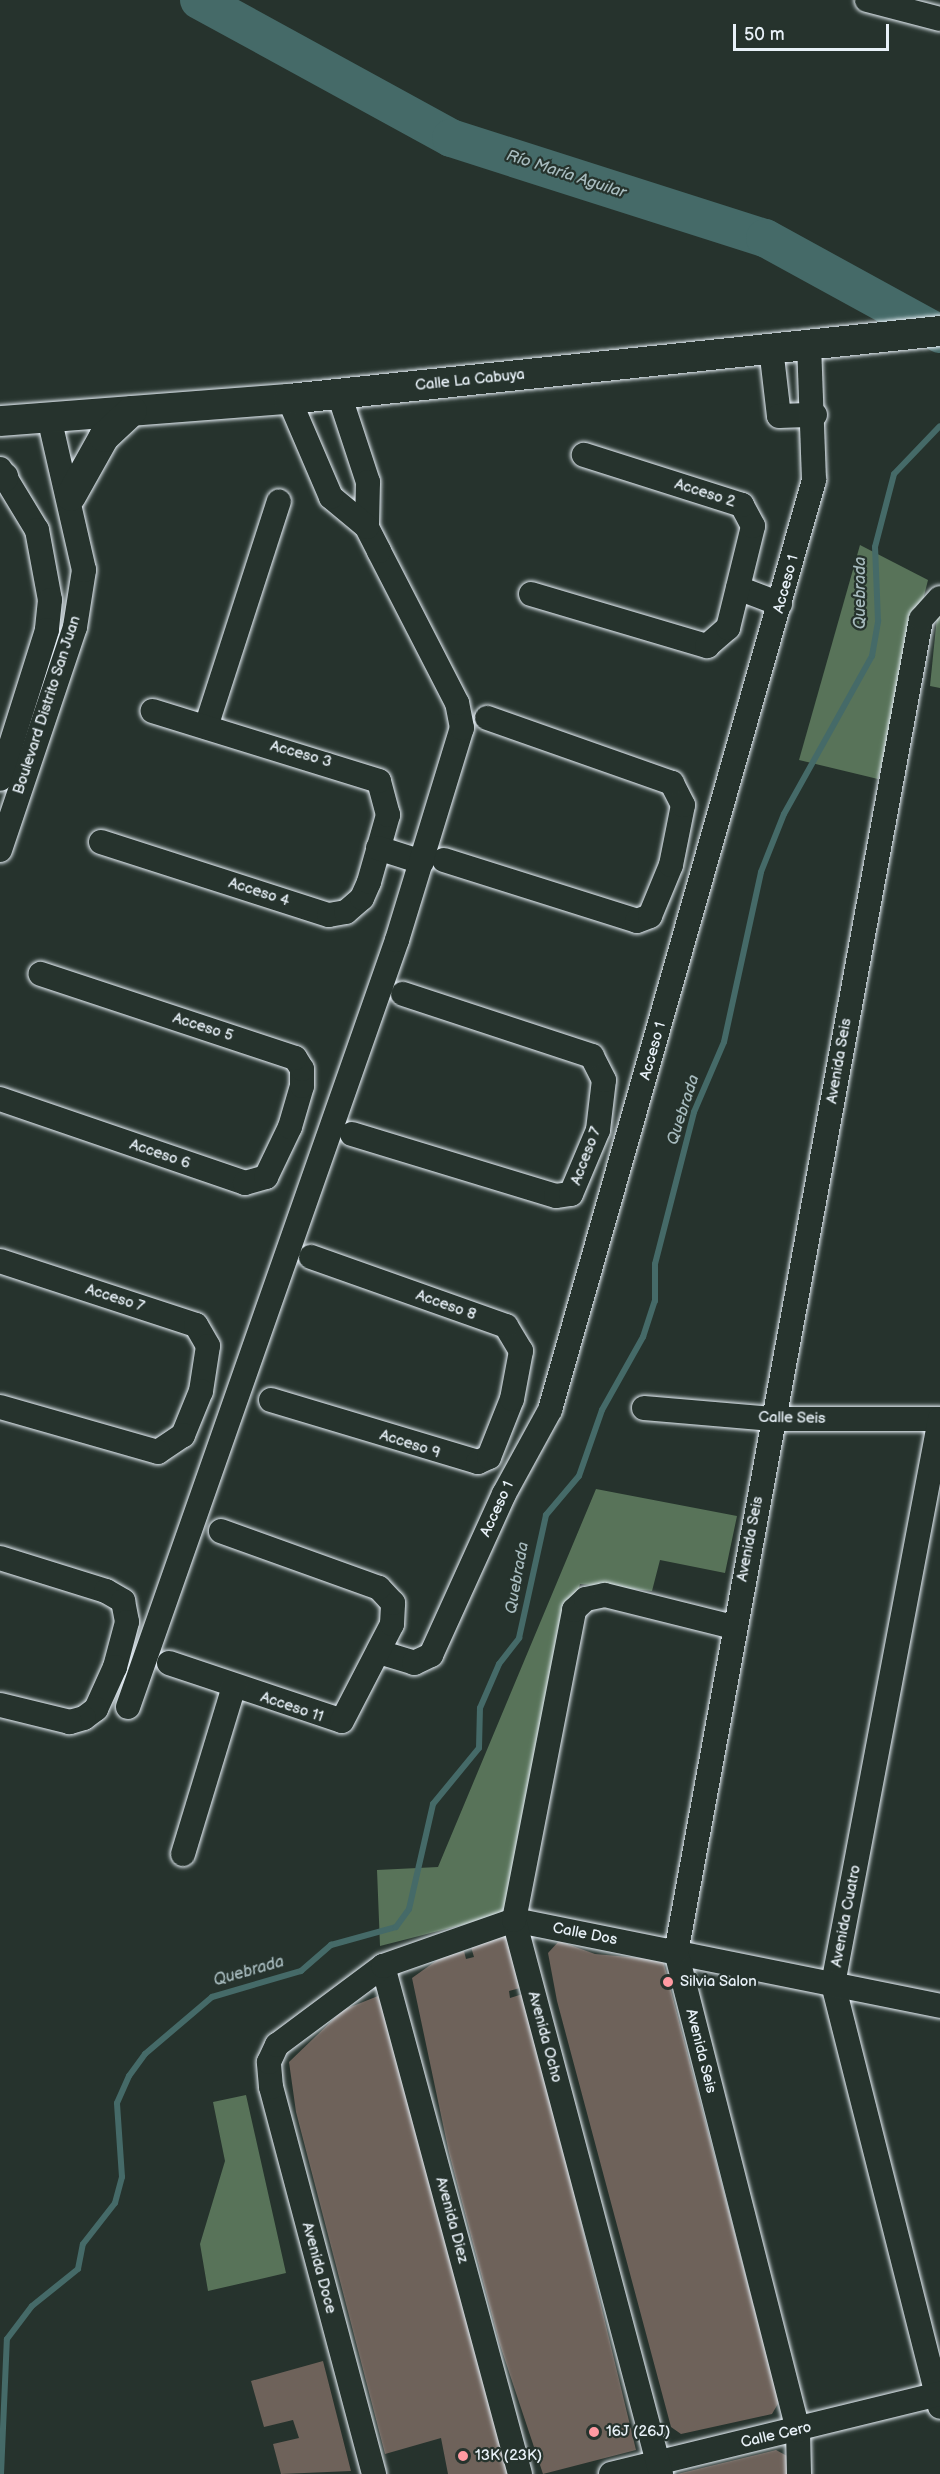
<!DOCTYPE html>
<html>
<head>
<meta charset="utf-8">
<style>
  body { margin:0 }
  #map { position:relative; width:940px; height:2474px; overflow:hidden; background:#26332d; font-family:"Balsamiq Sans",sans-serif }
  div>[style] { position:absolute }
  .green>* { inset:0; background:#587359 }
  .stream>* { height:6px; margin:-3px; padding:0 3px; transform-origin:3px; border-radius:3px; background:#456a68 }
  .river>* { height:38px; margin:-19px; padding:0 19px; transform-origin:19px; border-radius:19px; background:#456a68 }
  .building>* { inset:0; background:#6e625a }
  .roads { filter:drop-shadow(0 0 2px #e8f1f8) drop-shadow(0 0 2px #e8f1f8) }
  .minor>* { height:24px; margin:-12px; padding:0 12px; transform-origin:12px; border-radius:12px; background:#26332d }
  .tertiary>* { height:30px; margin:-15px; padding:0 15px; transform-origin:15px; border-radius:15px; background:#26332d }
  .dots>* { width:16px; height:16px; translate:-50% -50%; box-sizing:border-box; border:3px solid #26332d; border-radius:50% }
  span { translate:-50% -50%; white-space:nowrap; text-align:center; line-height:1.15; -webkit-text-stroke:4.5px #26332d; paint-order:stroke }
  .street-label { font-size:15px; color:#e8f1f8 }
  .poi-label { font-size:15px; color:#e8f1f8 }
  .left { translate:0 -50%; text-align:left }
  .water-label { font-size:16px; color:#a7bbbe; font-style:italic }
  .scale { position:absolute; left:733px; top:24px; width:156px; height:27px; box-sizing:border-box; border:3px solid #e8f1f8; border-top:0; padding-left:8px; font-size:18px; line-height:21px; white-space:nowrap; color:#e8f1f8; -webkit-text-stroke:4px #26332d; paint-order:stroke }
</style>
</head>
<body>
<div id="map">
  <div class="green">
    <i style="clip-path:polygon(860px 545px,928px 580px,878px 779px,799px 760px)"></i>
    <i style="clip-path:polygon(938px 607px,940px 607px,940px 688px,930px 686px)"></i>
    <i style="clip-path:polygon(596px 1489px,737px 1516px,725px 1573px,660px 1560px,652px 1591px,580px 1584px,505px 1914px,380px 1946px,377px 1870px,438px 1867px)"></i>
    <i style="clip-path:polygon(246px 2095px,286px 2273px,208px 2291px,200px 2244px,225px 2161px,213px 2102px)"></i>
  </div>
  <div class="stream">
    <i style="left:1px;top:2474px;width:135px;rotate:-87.5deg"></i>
    <i style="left:7px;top:2339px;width:41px;rotate:-52.9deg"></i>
    <i style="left:32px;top:2306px;width:59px;rotate:-38.8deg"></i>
    <i style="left:78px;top:2269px;width:25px;rotate:-79deg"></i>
    <i style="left:83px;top:2244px;width:52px;rotate:-52deg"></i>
    <i style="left:115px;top:2203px;width:27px;rotate:-75deg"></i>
    <i style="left:122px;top:2177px;width:74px;rotate:-93.9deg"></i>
    <i style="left:117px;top:2103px;width:30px;rotate:-66deg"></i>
    <i style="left:129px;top:2076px;width:27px;rotate:-54deg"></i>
    <i style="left:145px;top:2054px;width:88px;rotate:-40.4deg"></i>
    <i style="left:212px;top:1997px;width:93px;rotate:-16.3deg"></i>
    <i style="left:301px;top:1971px;width:40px;rotate:-41deg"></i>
    <i style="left:331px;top:1945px;width:67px;rotate:-15.5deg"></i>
    <i style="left:396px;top:1927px;width:22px;rotate:-54deg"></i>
    <i style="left:409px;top:1909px;width:108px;rotate:-77.1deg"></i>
    <i style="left:433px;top:1804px;width:72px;rotate:-50.6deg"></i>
    <i style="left:479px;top:1748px;width:40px;rotate:-88.6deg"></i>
    <i style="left:480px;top:1708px;width:48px;rotate:-66.6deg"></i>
    <i style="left:499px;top:1664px;width:33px;rotate:-52deg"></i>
    <i style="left:519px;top:1638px;width:126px;rotate:-77.6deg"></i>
    <i style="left:546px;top:1515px;width:51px;rotate:-49.8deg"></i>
    <i style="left:579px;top:1476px;width:70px;rotate:-70.8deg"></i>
    <i style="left:602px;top:1410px;width:84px;rotate:-60.7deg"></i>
    <i style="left:643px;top:1337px;width:38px;rotate:-72deg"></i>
    <i style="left:655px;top:1301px;width:37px;rotate:-90deg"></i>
    <i style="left:655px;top:1264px;width:157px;rotate:-75.6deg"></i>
    <i style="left:694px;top:1112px;width:76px;rotate:-66.8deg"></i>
    <i style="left:724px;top:1042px;width:174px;rotate:-77.7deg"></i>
    <i style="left:761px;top:872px;width:62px;rotate:-68.4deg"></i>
    <i style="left:784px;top:814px;width:181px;rotate:-60.9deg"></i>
    <i style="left:872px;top:656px;width:36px;rotate:-80deg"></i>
    <i style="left:878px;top:621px;width:74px;rotate:-92.3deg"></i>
    <i style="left:875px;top:547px;width:75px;rotate:-75.4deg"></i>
    <i style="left:894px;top:474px;width:66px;rotate:-46.2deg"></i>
  </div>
  <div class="river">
    <i style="left:199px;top:0;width:287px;rotate:28.7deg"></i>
    <i style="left:451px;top:138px;width:330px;rotate:17.7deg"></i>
    <i style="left:765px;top:238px;width:200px;rotate:28.7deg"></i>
  </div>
  <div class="building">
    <i style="clip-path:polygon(506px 1935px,520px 1988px,509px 1991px,510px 1998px,526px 1993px,636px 2450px,543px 2474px,499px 2342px,449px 2153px,412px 1978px,440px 1958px,464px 1951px,466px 1959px,474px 1957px,471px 1947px)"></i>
    <i style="clip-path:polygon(559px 1941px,595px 1954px,663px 1960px,779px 2402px,772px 2414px,681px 2434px,671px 2427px,557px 2001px,548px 1953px)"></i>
    <i style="clip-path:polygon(378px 1996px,391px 2031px,512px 2474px,448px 2474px,441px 2438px,385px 2454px,296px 2112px,289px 2062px,343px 2010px)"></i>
    <i style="clip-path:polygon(323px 2361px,351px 2471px,281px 2474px,273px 2444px,299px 2438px,293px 2420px,264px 2427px,251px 2381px)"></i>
    <i style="clip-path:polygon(776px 2450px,789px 2457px,790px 2474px,677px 2474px)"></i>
  </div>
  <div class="roads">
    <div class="minor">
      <i style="left:867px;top:0;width:75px;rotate:14.6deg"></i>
      <i style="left:771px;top:348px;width:68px;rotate:83.3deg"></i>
      <i style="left:779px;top:416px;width:36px;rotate:-2deg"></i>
      <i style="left:339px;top:394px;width:93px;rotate:71.8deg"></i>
      <i style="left:368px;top:482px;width:45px;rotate:91.3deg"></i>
      <i style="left:0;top:469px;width:71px;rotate:58.8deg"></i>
      <i style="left:37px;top:530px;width:71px;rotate:79.5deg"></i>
      <i style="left:50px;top:600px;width:30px;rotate:96deg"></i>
      <i style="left:47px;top:630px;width:156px;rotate:107.5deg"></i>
      <i style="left:738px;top:588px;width:45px;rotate:20.9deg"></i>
      <i style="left:531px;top:594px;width:184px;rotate:16.5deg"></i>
      <i style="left:707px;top:646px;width:28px;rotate:-41deg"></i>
      <i style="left:728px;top:628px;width:105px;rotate:-76.2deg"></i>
      <i style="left:753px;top:526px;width:24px;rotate:-118deg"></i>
      <i style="left:742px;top:505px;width:166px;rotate:-162.4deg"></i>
      <i style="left:206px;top:727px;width:237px;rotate:-72.1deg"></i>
      <i style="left:101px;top:842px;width:239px;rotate:17.8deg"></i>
      <i style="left:329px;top:915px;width:17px;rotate:-10deg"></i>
      <i style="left:346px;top:912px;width:21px;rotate:-41deg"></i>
      <i style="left:362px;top:898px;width:17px;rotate:-66deg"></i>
      <i style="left:369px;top:882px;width:70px;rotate:-74.2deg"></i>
      <i style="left:388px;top:815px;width:35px;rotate:-105deg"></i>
      <i style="left:379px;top:781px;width:237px;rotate:-162.8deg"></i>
      <i style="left:378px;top:848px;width:46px;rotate:17.7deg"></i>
      <i style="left:0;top:850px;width:235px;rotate:-71.4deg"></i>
      <i style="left:75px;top:627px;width:58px;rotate:-81deg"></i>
      <i style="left:84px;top:570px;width:157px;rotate:-102.9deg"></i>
      <i style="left:444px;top:860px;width:202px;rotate:17.5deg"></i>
      <i style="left:637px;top:921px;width:14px;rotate:-21deg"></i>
      <i style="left:650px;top:916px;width:55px;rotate:-67.6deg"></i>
      <i style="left:671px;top:865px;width:61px;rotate:-78.7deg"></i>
      <i style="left:683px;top:805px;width:25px;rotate:-117deg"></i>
      <i style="left:672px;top:783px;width:196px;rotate:-160.6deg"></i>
      <i style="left:0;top:1099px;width:259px;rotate:18.9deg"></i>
      <i style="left:245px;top:1183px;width:22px;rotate:-16deg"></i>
      <i style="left:266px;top:1177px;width:55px;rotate:-64.4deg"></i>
      <i style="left:290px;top:1127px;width:43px;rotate:-73.7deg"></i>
      <i style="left:302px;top:1086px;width:17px;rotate:-90deg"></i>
      <i style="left:302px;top:1069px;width:13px;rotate:-122deg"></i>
      <i style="left:295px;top:1058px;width:268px;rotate:-161.7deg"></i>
      <i style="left:352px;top:1134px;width:213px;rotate:16.9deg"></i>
      <i style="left:556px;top:1196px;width:15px;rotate:-8deg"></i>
      <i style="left:571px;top:1194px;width:69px;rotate:-67.1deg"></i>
      <i style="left:598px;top:1130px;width:50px;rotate:-83.2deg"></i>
      <i style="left:604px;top:1080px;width:27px;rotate:-117deg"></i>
      <i style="left:592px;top:1056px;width:199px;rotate:-161.8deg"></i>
      <i style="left:0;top:1261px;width:206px;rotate:18.1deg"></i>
      <i style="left:196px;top:1325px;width:24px;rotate:60deg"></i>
      <i style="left:208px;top:1346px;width:46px;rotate:98.8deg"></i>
      <i style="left:201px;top:1391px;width:48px;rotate:112.2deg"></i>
      <i style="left:183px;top:1435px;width:30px;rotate:146deg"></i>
      <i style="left:158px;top:1452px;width:164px;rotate:-164.1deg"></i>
      <i style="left:271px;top:1400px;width:216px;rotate:16.7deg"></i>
      <i style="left:478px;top:1462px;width:12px;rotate:-24deg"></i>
      <i style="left:489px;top:1457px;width:62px;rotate:-68.4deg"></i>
      <i style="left:512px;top:1399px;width:49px;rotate:-79.4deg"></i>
      <i style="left:521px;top:1351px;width:29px;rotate:-121deg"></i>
      <i style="left:506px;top:1326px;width:207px;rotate:-160.5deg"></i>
      <i style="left:644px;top:1408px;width:129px;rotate:4.9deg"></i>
      <i style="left:773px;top:1419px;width:167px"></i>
      <i style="left:940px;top:1419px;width:575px;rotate:100.72deg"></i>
      <i style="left:833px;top:1984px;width:436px;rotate:75.8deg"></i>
      <i style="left:0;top:1558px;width:111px;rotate:17.3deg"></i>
      <i style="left:106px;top:1591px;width:20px;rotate:30deg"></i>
      <i style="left:123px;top:1601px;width:21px;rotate:79deg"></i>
      <i style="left:127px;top:1622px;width:47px;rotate:104.9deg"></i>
      <i style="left:115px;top:1667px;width:46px;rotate:114.3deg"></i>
      <i style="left:96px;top:1709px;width:15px;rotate:143deg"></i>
      <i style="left:84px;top:1718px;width:15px;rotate:164deg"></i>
      <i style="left:70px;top:1722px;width:72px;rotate:-166.3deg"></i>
      <i style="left:379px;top:1652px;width:37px;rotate:17deg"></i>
      <i style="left:414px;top:1663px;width:19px;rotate:-25deg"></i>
      <i style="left:431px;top:1655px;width:177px;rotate:-65.6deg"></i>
      <i style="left:504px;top:1494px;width:96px;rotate:-61.3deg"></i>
      <i style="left:550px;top:1410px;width:967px;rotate:-74.15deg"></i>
      <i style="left:814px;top:480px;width:135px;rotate:-92.1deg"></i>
      <i style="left:169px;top:1663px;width:182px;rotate:18.5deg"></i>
      <i style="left:342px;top:1721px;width:109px;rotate:-62.7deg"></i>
      <i style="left:392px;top:1624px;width:21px;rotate:-87deg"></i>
      <i style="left:393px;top:1603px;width:21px;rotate:-133deg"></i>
      <i style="left:379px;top:1588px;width:168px;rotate:-160.2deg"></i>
      <i style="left:128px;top:1707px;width:813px;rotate:-70.67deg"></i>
      <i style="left:397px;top:940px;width:222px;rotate:-73deg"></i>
      <i style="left:462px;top:728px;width:25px;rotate:-101deg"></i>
      <i style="left:457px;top:703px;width:171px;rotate:-117.2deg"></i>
      <i style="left:379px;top:551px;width:27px;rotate:-117deg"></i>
      <i style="left:367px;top:527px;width:47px;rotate:-140.2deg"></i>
      <i style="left:331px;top:497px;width:107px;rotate:-113.2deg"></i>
      <i style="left:183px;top:1854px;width:176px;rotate:-73.1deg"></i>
      <i style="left:383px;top:1966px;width:526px;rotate:74.91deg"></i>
      <i style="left:374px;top:2474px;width:400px;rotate:-104.9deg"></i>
      <i style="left:271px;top:2087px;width:25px;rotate:-95deg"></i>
      <i style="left:269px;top:2062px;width:19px;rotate:-65deg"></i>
      <i style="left:277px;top:2045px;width:132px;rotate:-36.7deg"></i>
      <i style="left:383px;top:1966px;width:139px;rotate:-19.3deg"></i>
      <i style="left:514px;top:1920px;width:435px;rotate:11.4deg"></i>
      <i style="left:611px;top:2474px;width:339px;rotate:-13.7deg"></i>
      <i style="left:661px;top:2474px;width:573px;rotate:-104.86deg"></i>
      <i style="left:514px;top:1920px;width:316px;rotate:-79deg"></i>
      <i style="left:574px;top:1610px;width:16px;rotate:-43deg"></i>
      <i style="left:586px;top:1599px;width:19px;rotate:-12deg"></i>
      <i style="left:605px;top:1595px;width:132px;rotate:14deg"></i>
      <i style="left:799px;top:2474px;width:44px;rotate:-91.3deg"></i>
      <i style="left:798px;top:2430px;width:492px;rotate:-104.3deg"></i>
      <i style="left:676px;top:1953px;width:1356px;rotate:-79.59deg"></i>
      <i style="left:921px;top:619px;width:28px;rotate:-48deg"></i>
    </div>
    <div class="tertiary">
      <i style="left:0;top:421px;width:290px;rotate:-4.4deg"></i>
      <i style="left:289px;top:399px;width:655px;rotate:-5.96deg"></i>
      <i style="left:0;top:475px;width:4px;rotate:34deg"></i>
      <i style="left:71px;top:496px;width:68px;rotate:-60.8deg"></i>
      <i style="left:104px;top:437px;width:38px;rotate:-43deg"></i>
    </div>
  </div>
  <div class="dots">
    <i style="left:668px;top:1982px;background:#ff9aa2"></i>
    <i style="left:594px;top:2432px;background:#ff9aa2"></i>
    <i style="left:463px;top:2456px;background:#ff9aa2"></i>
  </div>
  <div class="street-label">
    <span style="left:470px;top:380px;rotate:-6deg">Calle La Cabuya</span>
    <span style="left:705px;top:493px;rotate:18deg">Acceso 2</span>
    <span style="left:786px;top:584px;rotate:-75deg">Acceso 1</span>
    <span style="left:47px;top:705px;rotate:-72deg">Boulevard Distrito San Juan</span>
    <span style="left:301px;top:754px;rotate:16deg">Acceso 3</span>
    <span style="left:259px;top:892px;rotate:18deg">Acceso 4</span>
    <span style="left:203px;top:1027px;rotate:18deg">Acceso 5</span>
    <span style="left:653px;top:1051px;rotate:-74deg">Acceso 1</span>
    <span style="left:839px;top:1061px;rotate:-80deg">Avenida Seis</span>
    <span style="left:160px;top:1154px;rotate:19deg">Acceso 6</span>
    <span style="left:586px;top:1156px;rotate:-69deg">Acceso 7</span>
    <span style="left:115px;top:1298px;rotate:18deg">Acceso 7</span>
    <span style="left:446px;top:1305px;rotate:20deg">Acceso 8</span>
    <span style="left:792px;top:1418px;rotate:1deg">Calle Seis</span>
    <span style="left:410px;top:1444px;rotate:18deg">Acceso 9</span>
    <span style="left:497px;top:1509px;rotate:-65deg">Acceso 1</span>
    <span style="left:750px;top:1539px;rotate:-79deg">Avenida Seis</span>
    <span style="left:292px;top:1707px;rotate:19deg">Acceso 11</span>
    <span style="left:846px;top:1916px;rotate:-79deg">Avenida Cuatro</span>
    <span style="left:585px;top:1934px;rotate:11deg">Calle Dos</span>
    <span style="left:545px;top:2037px;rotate:75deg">Avenida Ocho</span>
    <span style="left:701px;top:2051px;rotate:76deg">Avenida Seis</span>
    <span style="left:452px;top:2220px;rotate:75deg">Avenida Diez</span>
    <span style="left:319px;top:2268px;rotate:75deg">Avenida Doce</span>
    <span style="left:776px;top:2435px;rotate:-13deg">Calle Cero</span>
  </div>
  <div class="poi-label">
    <span class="left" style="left:680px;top:1982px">Silvia Salon</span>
    <span class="left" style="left:606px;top:2432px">16J (26J)</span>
    <span class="left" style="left:475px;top:2456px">13K (23K)</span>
  </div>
  <div class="water-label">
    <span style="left:566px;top:175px;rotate:18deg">Río María Aguilar</span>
    <span style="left:861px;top:593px;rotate:-90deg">Quebrada</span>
    <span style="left:684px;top:1110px;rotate:-72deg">Quebrada</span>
    <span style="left:518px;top:1578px;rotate:-80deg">Quebrada</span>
    <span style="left:249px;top:1972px;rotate:-16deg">Quebrada</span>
  </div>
  <div class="scale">50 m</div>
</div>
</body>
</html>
